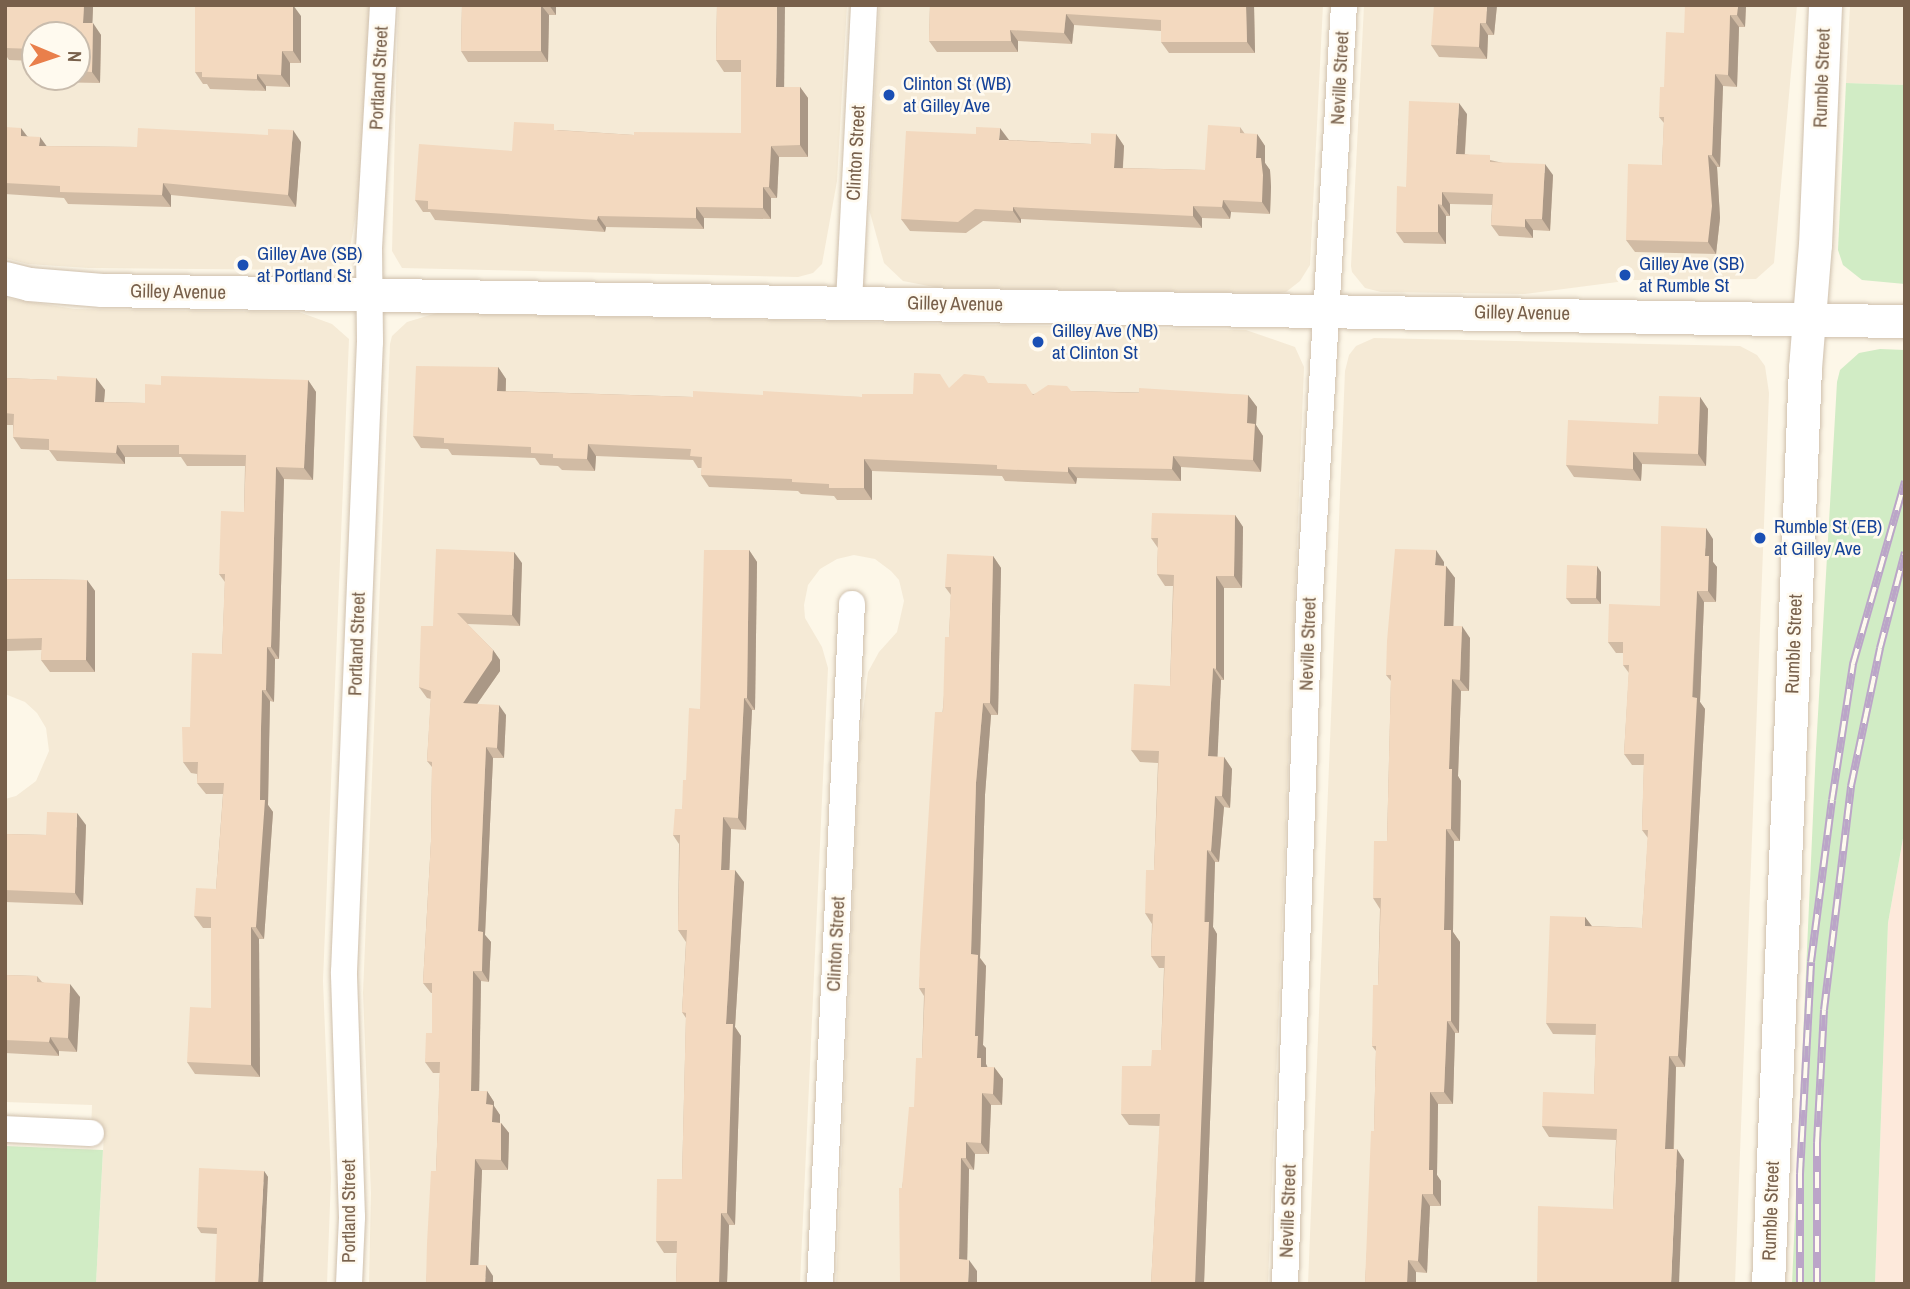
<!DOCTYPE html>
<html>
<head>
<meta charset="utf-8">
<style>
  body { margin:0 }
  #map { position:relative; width:1910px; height:1289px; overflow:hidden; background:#fdf7e8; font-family:"Archivo Narrow",sans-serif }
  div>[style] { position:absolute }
  .residential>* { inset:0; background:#f5ead6 }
  .commercial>* { inset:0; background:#fde9db }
  .green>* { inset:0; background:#d1ecc5 }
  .roads { filter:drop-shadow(0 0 2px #cfc0ad) drop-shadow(0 0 2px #cfc0ad) }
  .minor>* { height:26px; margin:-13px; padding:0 13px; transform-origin:13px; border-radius:13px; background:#fff }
  .tertiary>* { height:33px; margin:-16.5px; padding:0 16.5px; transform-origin:16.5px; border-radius:16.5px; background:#fff }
  .rail>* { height:8px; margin-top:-4px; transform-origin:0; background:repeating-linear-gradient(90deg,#fffaef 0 16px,#bba5c8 0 32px); box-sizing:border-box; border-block:2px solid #bba5c8 }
  .wall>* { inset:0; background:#d1bba4 }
  .shaded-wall>* { inset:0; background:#aa9886 }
  .building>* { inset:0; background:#f3d9bf }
  .dots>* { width:19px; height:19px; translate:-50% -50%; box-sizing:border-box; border:4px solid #fffaef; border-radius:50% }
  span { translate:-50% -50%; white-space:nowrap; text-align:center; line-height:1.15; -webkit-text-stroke:5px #fffaef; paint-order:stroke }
  .street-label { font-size:19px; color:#78604b }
  .transit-label { font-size:19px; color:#164399 }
  .left { translate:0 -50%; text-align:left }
  .frame { position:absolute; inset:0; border:7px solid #78604b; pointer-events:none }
  .north { position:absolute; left:21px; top:21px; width:70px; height:70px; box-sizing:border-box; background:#fffaef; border:2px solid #c9bcad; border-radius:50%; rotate:92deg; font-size:19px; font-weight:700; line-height:28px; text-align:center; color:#78604b }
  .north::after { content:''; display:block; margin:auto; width:24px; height:32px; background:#e97f4b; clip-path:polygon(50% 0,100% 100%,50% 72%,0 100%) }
</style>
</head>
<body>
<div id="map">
  <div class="residential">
    <i style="clip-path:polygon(evenodd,5px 5px,370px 5px,359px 197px,350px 248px,344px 262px,326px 270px,88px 268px,28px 264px,5px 258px,5px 5px,35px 35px,77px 35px,77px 77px,35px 77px,35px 35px)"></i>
    <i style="clip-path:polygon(398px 5px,847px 5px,837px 181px,822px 264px,813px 273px,798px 277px,402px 268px,392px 251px)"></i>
    <i style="clip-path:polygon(879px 5px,1323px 5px,1310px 265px,1300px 281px,1286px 292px,1279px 293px,939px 288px,903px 281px,884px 263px,869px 209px)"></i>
    <i style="clip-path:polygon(1364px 5px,1797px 5px,1774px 263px,1756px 279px,1633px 280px,1525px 294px,1381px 292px,1365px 288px,1352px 272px,1351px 266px)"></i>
    <i style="clip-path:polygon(1850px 5px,1905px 5px,1905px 85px,1846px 83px)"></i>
    <i style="clip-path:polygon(5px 298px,75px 309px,299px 312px,332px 324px,349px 339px,323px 981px,331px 1178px,327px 1284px,96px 1284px,104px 1133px,91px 1133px,92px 1105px,5px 1102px,5px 799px,16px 796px,36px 781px,49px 751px,46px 728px,37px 713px,25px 702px,5px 694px)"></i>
    <i style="clip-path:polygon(437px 313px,1246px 330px,1295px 347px,1304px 367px,1268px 1284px,836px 1284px,860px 736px,868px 672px,879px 652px,897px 632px,904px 601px,899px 580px,891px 571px,875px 559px,854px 555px,837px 559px,820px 569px,808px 585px,804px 605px,805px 618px,822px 647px,828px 668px,800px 1284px,369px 1284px,371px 1193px,363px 993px,390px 344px,392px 336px,407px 322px)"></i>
    <i style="clip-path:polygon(1374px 338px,1740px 346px,1757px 355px,1765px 366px,1769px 393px,1735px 1284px,1308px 1284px,1345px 371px,1349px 355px,1356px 346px)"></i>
  </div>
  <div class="commercial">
    <i style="clip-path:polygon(1905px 827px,1905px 1284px,1875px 1284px,1888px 923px)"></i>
  </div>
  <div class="green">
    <i style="clip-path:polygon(1846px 83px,1905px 85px,1905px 284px,1862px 280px,1843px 265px,1838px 250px)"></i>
    <i style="clip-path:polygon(1880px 349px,1905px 350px,1905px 827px,1888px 923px,1875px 1284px,1792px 1284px,1816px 749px,1837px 382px,1840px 370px,1859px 353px)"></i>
    <i style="clip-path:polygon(5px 1146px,103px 1150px,96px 1284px,5px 1284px)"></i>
  </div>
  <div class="roads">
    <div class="minor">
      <i style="left:849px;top:302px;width:297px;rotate:-87.1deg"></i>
      <i style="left:5px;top:1129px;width:86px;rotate:2.7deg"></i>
      <i style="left:349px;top:1284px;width:67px;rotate:-87.4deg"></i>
      <i style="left:352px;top:1217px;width:245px;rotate:-91.9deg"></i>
      <i style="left:344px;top:972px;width:631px;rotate:-87.64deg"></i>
      <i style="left:370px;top:342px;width:94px;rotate:-90.6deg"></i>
      <i style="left:369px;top:248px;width:243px;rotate:-86.7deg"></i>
      <i style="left:820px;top:1284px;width:681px;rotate:-87.31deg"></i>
      <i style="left:1285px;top:1284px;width:674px;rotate:-87.96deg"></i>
      <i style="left:1309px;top:610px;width:606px;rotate:-86.69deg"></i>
    </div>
    <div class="tertiary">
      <i style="left:5px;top:278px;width:25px;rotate:14deg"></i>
      <i style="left:29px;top:284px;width:73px;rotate:4.7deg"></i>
      <i style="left:102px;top:290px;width:1803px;rotate:0.99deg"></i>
      <i style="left:1768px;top:1284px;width:917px;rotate:-87.69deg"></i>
      <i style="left:1805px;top:368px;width:123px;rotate:-85.4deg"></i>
      <i style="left:1815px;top:245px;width:240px;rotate:-87.6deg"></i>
    </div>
  </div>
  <div class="rail">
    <i style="left:1800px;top:1284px;width:110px;rotate:-90deg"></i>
    <i style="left:1800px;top:1174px;width:212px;rotate:-87deg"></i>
    <i style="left:1811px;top:962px;width:163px;rotate:-82.6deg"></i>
    <i style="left:1832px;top:800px;width:138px;rotate:-81.2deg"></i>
    <i style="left:1853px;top:664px;width:190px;rotate:-74.1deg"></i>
    <i style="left:1817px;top:1284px;width:141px;rotate:-90deg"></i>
    <i style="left:1817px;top:1143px;width:133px;rotate:-87deg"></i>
    <i style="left:1824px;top:1010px;width:226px;rotate:-83.1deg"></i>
    <i style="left:1851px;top:786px;width:141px;rotate:-78.1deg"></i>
    <i style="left:1880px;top:648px;width:99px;rotate:-75.4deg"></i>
  </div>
  <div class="wall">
    <i style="clip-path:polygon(5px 5px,92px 5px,93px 7px,92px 23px,101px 35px,100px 83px,47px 82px,43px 77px,77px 77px,77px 35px,35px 35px,35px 61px,9px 60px,5px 54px)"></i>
    <i style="clip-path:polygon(462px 5px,556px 5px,556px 15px,549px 15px,548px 62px,468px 62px,461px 51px)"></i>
    <i style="clip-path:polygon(717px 5px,784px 87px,800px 87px,808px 98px,808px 157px,779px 157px,777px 198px,771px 198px,771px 219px,704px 218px,704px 229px,606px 227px,605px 232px,435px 220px,430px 212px,423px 212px,415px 200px,512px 151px,558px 130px,634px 135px,741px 133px,741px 72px,724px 72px,716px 60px)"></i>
    <i style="clip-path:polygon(930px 5px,1254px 5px,1255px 53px,1169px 53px,1161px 42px,1161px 31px,1074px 25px,1072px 44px,1018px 41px,1018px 52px,937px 52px,929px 41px)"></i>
    <i style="clip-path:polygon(1497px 5px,1494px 35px,1488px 35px,1487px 59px,1439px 57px,1431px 45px)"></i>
    <i style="clip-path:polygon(1746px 5px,1745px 27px,1739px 27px,1737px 87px,1723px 86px,1720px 167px,1717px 167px,1720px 218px,1716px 254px,1635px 252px,1626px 240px,1662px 165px,1664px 123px,1659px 117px,1664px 87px,1684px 33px)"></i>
    <i style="clip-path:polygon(301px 16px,301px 63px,290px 63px,290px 87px,266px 86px,266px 91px,210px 89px,207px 84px,203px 84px,195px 72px)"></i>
    <i style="clip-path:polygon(1467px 114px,1465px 154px,1553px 175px,1550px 231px,1533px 230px,1533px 238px,1499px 236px,1491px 225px,1492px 205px,1450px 204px,1450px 216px,1446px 216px,1446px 244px,1404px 243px,1396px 232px,1406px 187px)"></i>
    <i style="clip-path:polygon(5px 127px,27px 136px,46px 146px,137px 147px,301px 142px,296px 207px,171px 195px,171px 207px,68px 204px,64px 198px,5px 194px)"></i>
    <i style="clip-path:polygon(1240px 127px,1245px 134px,1257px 134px,1265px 146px,1265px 163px,1270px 170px,1271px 187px,1270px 214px,1231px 212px,1230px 219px,1202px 218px,1202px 228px,1021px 219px,1021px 223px,983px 221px,966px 233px,910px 231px,901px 219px,1009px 140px,1091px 144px,1116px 134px,1124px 146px,1123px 168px,1205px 170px)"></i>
    <i style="clip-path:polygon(498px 367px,506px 379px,506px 391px,693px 397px,763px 395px,862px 397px,913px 394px,989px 383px,1033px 394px,1071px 391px,1248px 395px,1257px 407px,1256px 425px,1263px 436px,1261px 472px,1181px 467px,1181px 481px,1077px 478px,1076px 484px,1005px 481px,1002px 476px,872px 471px,872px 500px,837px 500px,834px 496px,801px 494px,798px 491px,709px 487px,701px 475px,702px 468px,698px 468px,693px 460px,596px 456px,595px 471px,562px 470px,558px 466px,540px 465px,535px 458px,452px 455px,448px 449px,421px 448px,413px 436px)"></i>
    <i style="clip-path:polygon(5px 378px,57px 380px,96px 378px,105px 390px,104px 402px,145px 403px,161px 385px,308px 380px,316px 392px,313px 480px,284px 479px,279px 659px,275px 659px,274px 702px,270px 701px,269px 739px,268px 805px,273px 812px,264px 939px,259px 939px,260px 1077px,195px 1074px,187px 1062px,211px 1008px,211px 928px,203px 928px,194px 916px,216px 889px,223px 794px,206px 794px,197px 783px,197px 774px,191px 773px,183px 762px,190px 727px,222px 654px,225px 582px,219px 574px,244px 512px,245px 466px,187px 466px,181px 457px,125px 457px,125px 464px,57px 461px,49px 450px,21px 449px,13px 437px,13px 425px,5px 425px)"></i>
    <i style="clip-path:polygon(1700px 397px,1708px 409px,1706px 466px,1642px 464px,1641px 481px,1574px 477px,1566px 465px,1658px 424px)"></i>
    <i style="clip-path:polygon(1235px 515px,1243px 527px,1242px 588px,1224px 588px,1224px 680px,1221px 680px,1217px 757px,1224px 757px,1232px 769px,1230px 808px,1224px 807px,1219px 862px,1215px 862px,1213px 927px,1217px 934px,1204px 1284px,1151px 1284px,1160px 1126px,1129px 1125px,1121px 1114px,1161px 1050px,1164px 968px,1159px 968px,1151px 956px,1152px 924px,1145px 913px,1154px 870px,1158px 763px,1140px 762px,1131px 750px,1170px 686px,1173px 586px,1165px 586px,1157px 574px,1158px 548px,1151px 538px)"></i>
    <i style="clip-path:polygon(1713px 539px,1713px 562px,1717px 567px,1716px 602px,1704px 602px,1700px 702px,1705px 709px,1685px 1067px,1676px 1067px,1674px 1149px,1684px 1160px,1613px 1209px,1616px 1140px,1549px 1137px,1542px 1126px,1594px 1094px,1596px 1035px,1553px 1034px,1546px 1023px,1585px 917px,1592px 926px,1642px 928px,1648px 838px,1642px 830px,1644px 765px,1632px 765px,1624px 754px,1629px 673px,1623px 665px,1623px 653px,1616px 653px,1608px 642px,1660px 606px)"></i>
    <i style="clip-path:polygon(749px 550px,757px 562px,755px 710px,752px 710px,746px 830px,731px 829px,729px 870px,744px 882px,735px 1027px,741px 1036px,735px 1225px,729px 1225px,727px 1284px,676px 1284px,677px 1253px,664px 1253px,656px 1241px,682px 1179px,686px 1018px,682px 1012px,686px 942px,678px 930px,679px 844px,673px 835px,682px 809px,700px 709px)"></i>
    <i style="clip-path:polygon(993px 556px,1001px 568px,998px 715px,991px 715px,985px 795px,980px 958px,986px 966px,983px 1045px,986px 1048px,986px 1064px,987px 1067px,994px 1067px,1003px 1079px,1002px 1105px,991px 1105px,989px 1154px,975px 1154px,974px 1170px,969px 1169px,967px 1260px,977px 1271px,902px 1188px,922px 1058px,924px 996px,919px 988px,949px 637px,951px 595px,945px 587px)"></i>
    <i style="clip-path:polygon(1444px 562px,1444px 566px,1446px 566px,1455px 578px,1453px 626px,1470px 638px,1469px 691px,1461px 691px,1458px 776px,1461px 781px,1460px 841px,1454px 841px,1453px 932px,1460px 942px,1459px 1033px,1455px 1033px,1453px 1104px,1438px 1104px,1437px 1175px,1441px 1181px,1441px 1206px,1430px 1206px,1427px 1273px,1416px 1272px,1416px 1284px,1365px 1284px,1374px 1131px,1376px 1051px,1372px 1046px,1378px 985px,1380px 909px,1373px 898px,1387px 841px,1391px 681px,1386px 675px)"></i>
    <i style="clip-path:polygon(522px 563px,520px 626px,467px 624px,493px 650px,500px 660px,500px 671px,477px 704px,506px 715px,504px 758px,493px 758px,485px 935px,491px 942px,489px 982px,481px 981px,479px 1091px,487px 1091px,494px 1102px,494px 1106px,500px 1115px,500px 1123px,501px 1123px,509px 1133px,508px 1170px,482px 1170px,478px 1265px,493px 1276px,426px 1284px,436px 1171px,440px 1073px,433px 1073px,425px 1062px,432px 1033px,432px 993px,431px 993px,423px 983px,431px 841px,432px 767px,427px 761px,431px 699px,427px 698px,419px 687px,433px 626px)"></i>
    <i style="clip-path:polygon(1601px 572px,1601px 604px,1571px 604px,1566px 598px)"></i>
    <i style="clip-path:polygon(5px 579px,87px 580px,95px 591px,95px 672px,50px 672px,41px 660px,42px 650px,5px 651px)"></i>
    <i style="clip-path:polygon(86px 825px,83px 905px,5px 902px,5px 834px,46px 835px)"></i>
    <i style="clip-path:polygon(5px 975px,37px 976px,42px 982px,80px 997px,77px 1052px,59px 1051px,59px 1056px,5px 1053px)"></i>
    <i style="clip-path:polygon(264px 1171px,268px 1177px,217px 1234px,201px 1233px,197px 1227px)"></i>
  </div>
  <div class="shaded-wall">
    <i style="clip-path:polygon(84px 5px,92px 5px,93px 7px,92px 35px,83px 23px)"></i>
    <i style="clip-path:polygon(293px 5px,301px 16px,301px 63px,293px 51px)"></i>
    <i style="clip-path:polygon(541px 5px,549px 15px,548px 62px,541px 51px)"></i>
    <i style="clip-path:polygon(549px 5px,556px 5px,556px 15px)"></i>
    <i style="clip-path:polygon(777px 5px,785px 5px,784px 99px,776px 87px)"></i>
    <i style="clip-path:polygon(1246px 5px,1254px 5px,1255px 53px,1247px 42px)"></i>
    <i style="clip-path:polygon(1487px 5px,1497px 5px,1494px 35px,1486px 23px)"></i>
    <i style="clip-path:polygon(1738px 5px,1746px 5px,1745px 27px,1737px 15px)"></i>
    <i style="clip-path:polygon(1066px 14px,1074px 25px,1072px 44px,1064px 33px)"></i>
    <i style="clip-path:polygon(1730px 15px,1739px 27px,1737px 87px,1728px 75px)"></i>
    <i style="clip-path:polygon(93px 23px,101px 35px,100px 83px,92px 72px)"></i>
    <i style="clip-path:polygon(1480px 23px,1488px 35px,1487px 59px,1479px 47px)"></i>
    <i style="clip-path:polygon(1010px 30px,1018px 41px,1018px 52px,1011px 41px)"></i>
    <i style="clip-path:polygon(282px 51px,290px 63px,290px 87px,281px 75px)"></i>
    <i style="clip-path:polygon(257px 74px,266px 86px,266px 91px,257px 79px)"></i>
    <i style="clip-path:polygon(1715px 74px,1723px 86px,1720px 167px,1712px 155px)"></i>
    <i style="clip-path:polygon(800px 87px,808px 98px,808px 157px,800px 145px)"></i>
    <i style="clip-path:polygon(1459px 103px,1467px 114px,1464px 165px,1456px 154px)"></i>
    <i style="clip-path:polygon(21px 128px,30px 140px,21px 136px)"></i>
    <i style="clip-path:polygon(1000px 128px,1009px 140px,999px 140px)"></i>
    <i style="clip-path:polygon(293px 130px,301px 142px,296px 207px,288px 195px)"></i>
    <i style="clip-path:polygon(1116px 134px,1124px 146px,1122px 179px,1114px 168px)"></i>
    <i style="clip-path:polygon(1257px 134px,1265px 146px,1265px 163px,1270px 170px,1271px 187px,1270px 214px,1262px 202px,1256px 158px)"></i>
    <i style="clip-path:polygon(40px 137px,48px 148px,39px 146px)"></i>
    <i style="clip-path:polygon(771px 146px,779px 157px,777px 198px,769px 187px)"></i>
    <i style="clip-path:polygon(1708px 155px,1717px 167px,1720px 218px,1716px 254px,1708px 242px)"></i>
    <i style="clip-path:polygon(1545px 164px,1553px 175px,1550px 231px,1542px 219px)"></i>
    <i style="clip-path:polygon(163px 183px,171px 195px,171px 207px,162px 195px)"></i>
    <i style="clip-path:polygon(763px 187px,771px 198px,771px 219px,763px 208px)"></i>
    <i style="clip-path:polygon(1442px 192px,1450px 204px,1450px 216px,1442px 205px)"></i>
    <i style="clip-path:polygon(1223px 200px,1231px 212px,1230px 219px,1222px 207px)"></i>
    <i style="clip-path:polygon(1438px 204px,1446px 216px,1446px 244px,1438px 232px)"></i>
    <i style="clip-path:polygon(1193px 206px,1202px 218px,1202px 228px,1193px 216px)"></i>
    <i style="clip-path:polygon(696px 207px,704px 218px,704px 229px,696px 218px)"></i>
    <i style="clip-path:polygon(1013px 207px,1021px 219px,1021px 223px,1013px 211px)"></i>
    <i style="clip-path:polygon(598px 216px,606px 227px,605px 232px,597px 220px)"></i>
    <i style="clip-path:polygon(1525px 219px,1533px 230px,1533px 238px,1525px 227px)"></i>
    <i style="clip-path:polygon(498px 367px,506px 379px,505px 403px,497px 391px)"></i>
    <i style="clip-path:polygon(96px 378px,105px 390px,103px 413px,95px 402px)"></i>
    <i style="clip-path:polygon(308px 380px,316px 392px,313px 480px,304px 468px)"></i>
    <i style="clip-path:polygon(1248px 395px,1257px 407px,1256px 425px,1263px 436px,1261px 472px,1253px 460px,1247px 423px)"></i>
    <i style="clip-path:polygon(1700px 397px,1708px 409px,1706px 466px,1698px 454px)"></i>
    <i style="clip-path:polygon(588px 444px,596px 456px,595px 471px,587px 459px)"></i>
    <i style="clip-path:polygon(117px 445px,125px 457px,125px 464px,116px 453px)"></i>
    <i style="clip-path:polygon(1633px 452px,1642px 464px,1641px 481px,1633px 469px)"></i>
    <i style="clip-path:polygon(1173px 456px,1181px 467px,1181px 481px,1172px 469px)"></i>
    <i style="clip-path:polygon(864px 459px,872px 471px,872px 500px,864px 488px)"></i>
    <i style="clip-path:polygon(276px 467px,284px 479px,279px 659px,271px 647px)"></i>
    <i style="clip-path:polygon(1068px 467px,1077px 478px,1076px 484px,1068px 472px)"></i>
    <i style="clip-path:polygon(1235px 515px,1243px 527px,1242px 588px,1234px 576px)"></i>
    <i style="clip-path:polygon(1706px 528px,1713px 539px,1713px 562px,1717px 567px,1716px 602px,1708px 591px,1705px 556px)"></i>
    <i style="clip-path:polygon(749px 550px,757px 562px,755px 710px,747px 698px)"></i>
    <i style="clip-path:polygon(1436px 550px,1444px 562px,1444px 577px,1435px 565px)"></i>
    <i style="clip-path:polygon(514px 552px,522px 563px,520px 626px,512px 615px)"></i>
    <i style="clip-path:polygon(993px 556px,1001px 568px,998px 715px,990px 703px)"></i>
    <i style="clip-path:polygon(1446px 566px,1455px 578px,1453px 637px,1444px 626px)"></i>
    <i style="clip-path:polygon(1597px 566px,1601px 572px,1601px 604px,1596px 598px)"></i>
    <i style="clip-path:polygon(1216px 576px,1224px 588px,1224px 680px,1216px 669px)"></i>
    <i style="clip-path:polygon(87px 580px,95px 591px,95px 672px,86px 660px)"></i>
    <i style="clip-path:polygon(1697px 591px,1704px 602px,1700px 702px,1705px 709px,1685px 1067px,1678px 1056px)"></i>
    <i style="clip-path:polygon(1462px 626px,1470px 638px,1469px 691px,1460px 680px)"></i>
    <i style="clip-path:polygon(267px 647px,275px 659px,274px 702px,266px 690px)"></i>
    <i style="clip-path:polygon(493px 650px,500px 660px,500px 671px,470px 714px,463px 703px)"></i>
    <i style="clip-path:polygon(1213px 668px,1221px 680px,1217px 768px,1208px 756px)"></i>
    <i style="clip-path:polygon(1452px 679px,1461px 691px,1458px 776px,1461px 781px,1460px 841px,1451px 829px,1449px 769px)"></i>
    <i style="clip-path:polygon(262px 690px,270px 701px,268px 805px,273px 812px,264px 939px,256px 927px)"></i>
    <i style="clip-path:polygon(744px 698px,752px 710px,746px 830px,738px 818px)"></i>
    <i style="clip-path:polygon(983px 703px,991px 715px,985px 795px,980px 958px,986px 966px,983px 1045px,986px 1048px,986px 1064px,989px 1070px,981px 1067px,977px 1058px,975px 1036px,971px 954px,976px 783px)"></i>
    <i style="clip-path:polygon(499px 705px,506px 715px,504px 758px,497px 748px)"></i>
    <i style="clip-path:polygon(486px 747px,493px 758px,485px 935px,491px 942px,489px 982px,482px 971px,478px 931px)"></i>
    <i style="clip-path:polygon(1224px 757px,1232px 769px,1230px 808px,1222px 796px)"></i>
    <i style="clip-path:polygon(1215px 796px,1224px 807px,1219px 862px,1211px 851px)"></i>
    <i style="clip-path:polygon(77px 813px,86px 825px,83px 905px,75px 893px)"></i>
    <i style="clip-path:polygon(723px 817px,731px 829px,729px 881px,721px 870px)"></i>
    <i style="clip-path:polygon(1446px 829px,1454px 841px,1453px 932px,1460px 942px,1459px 1033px,1451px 1021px,1444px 930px)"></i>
    <i style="clip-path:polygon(1207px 850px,1215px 862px,1213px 927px,1217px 934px,1204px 1284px,1195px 1284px)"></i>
    <i style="clip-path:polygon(735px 870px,744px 882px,735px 1027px,741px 1036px,735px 1225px,727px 1213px,726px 1024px)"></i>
    <i style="clip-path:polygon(1585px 917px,1593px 928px,1585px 926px)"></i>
    <i style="clip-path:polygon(251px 927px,259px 939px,260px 1077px,251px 1065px)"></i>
    <i style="clip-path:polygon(473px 971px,481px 981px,479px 1102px,471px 1091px)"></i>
    <i style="clip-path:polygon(70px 984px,80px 997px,77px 1052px,68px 1038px)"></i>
    <i style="clip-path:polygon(1447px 1021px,1455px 1033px,1453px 1104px,1444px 1092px)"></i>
    <i style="clip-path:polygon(50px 1037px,59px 1051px,59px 1056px,49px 1042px)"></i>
    <i style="clip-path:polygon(1669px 1056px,1676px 1067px,1673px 1160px,1665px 1149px)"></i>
    <i style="clip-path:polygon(994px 1067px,1003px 1079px,1002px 1105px,993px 1094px)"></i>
    <i style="clip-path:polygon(487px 1091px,494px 1102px,494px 1106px,500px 1115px,500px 1133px,492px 1122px,486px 1104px)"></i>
    <i style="clip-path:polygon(1430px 1092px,1438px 1104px,1437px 1175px,1441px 1181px,1441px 1206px,1433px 1194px,1429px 1170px)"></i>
    <i style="clip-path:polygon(982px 1093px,991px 1105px,989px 1154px,981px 1143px)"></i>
    <i style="clip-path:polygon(501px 1123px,509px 1133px,508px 1170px,501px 1160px)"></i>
    <i style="clip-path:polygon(966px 1142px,975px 1154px,974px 1170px,966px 1158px)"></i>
    <i style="clip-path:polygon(1677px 1149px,1684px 1160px,1679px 1284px,1671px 1284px)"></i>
    <i style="clip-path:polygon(961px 1158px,969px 1169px,967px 1271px,959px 1259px)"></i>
    <i style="clip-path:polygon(475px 1159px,482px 1170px,478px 1275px,470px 1265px)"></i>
    <i style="clip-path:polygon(264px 1171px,268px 1177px,263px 1284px,258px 1284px)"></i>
    <i style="clip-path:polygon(1422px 1194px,1430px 1206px,1427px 1273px,1418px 1261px)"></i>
    <i style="clip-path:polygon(721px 1213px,729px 1225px,727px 1284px,719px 1284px)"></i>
    <i style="clip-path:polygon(969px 1260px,977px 1271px,977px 1284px,968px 1284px)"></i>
    <i style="clip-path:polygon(1408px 1260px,1416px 1272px,1416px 1284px,1407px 1284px)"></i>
    <i style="clip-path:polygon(486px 1265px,493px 1276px,493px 1284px,485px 1284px)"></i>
  </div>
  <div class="building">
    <i style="clip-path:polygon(5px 5px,84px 5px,83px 23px,93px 23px,92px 72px,77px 71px,77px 35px,35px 35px,35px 49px,5px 48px)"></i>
    <i style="clip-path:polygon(195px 5px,293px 5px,293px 51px,282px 51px,281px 75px,257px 74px,257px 79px,202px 77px,202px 72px,195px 72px)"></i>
    <i style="clip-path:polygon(462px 5px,541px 5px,541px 51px,461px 51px)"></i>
    <i style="clip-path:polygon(717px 5px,777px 5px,776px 87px,800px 87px,800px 145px,771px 146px,769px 187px,763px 187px,763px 208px,696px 207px,696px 218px,598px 216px,597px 220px,428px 209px,428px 201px,415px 200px,419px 144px,512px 151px,514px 122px,554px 124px,554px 130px,634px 135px,634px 132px,741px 133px,741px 60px,716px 60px)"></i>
    <i style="clip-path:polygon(930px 5px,1246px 5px,1247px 42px,1161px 42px,1161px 20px,1066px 14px,1064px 33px,1010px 30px,1011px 41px,929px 41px)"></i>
    <i style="clip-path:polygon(1434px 5px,1487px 5px,1486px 23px,1480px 23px,1479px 47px,1431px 45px)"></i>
    <i style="clip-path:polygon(1685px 5px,1738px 5px,1737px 15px,1730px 15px,1728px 75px,1715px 74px,1712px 155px,1708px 155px,1712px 206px,1708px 242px,1626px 240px,1628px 164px,1662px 165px,1664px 117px,1659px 117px,1660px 87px,1664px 87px,1666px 32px,1684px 33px)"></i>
    <i style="clip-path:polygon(1905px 5px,1905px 67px,1903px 67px)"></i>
    <i style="clip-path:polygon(1409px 101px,1459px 103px,1456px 154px,1490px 155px,1490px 162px,1545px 164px,1542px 219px,1525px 219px,1525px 227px,1491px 225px,1493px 194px,1442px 192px,1442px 205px,1438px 204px,1438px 232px,1396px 232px,1397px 186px,1406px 187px)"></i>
    <i style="clip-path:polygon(1208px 125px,1240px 127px,1240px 133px,1257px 134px,1256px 158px,1261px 158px,1263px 175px,1262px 202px,1223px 200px,1222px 207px,1193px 206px,1193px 216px,1013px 207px,1013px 211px,975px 209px,958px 222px,901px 219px,906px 131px,976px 134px,976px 127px,1000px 128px,999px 140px,1091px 144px,1091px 133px,1116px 134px,1114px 168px,1205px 170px)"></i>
    <i style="clip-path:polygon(5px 127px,21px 128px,21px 136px,40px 137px,39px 146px,137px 147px,138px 128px,268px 135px,268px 129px,293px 130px,288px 195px,163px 183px,162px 195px,60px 192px,60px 186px,5px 183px)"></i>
    <i style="clip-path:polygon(416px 366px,498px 367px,497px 391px,693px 397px,693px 391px,763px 395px,763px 391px,862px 397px,862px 394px,913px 394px,914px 373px,940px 374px,949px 388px,964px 374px,984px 376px,988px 383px,1026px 384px,1033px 395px,1048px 385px,1067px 386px,1071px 391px,1139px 393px,1139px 388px,1248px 395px,1247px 423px,1255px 424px,1253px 460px,1173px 456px,1172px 469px,1068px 467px,1068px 472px,997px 469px,997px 465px,864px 459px,864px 488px,829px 488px,829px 484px,792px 482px,792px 479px,701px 475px,702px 457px,690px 456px,691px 449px,588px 444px,587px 459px,553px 458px,553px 454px,531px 453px,531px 447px,444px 443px,444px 438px,413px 436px)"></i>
    <i style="clip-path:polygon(57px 376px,96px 378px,95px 402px,145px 403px,145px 384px,161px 385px,161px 376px,308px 380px,304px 468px,276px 467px,271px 647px,267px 647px,266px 690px,262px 690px,261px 727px,260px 800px,265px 800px,256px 927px,251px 927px,251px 1065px,187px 1062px,190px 1007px,211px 1008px,211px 917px,194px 916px,196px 888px,216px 889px,224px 783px,197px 783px,198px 762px,183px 762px,182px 727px,190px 727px,192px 653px,222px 654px,225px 574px,219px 574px,221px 511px,244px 512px,246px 455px,179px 454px,179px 445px,117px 445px,116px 453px,49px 450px,49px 439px,13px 437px,14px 414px,5px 413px,5px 378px,57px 380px)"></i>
    <i style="clip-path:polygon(1659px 396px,1700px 397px,1698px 454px,1633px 452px,1633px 469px,1566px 465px,1568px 420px,1658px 424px)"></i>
    <i style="clip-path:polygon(1152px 513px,1235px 515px,1234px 576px,1216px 576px,1216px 669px,1213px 668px,1208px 756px,1224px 757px,1222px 796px,1215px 796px,1211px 851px,1207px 850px,1204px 922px,1209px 922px,1195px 1284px,1151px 1284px,1160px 1114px,1121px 1114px,1122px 1066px,1151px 1066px,1152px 1050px,1161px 1050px,1165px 956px,1151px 956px,1153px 914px,1145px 913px,1146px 870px,1154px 870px,1159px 751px,1131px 750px,1134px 684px,1170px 686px,1174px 575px,1157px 574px,1158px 538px,1151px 538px)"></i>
    <i style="clip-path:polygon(1661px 526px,1706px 528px,1705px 556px,1709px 556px,1708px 591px,1697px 591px,1692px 697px,1697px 698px,1678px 1056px,1669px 1056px,1665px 1149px,1677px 1149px,1671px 1284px,1537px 1284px,1538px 1206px,1613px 1209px,1617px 1129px,1542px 1126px,1543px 1092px,1594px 1094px,1596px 1024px,1546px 1023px,1550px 916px,1585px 917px,1585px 926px,1642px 928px,1648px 830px,1642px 830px,1644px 754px,1624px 754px,1629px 665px,1623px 665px,1623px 642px,1608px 642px,1609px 604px,1660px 606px)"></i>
    <i style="clip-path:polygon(436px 549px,514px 552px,512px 615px,457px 613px,493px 650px,492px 660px,463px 703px,499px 705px,497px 748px,486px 747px,478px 931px,483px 932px,482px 971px,473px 971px,471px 1091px,487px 1091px,486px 1104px,493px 1105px,492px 1122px,501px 1123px,501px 1160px,475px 1159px,470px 1265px,486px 1265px,485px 1284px,426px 1284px,427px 1243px,431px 1171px,436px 1171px,440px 1062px,425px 1062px,426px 1033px,432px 1033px,432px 983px,423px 983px,431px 841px,432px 762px,427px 761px,431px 691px,419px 687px,421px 626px,433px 626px)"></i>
    <i style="clip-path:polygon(1395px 549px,1436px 550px,1435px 565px,1446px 566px,1444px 626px,1462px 626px,1460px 680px,1452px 679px,1449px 769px,1452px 769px,1451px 829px,1446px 829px,1444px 930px,1451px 930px,1451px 1021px,1447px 1021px,1444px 1092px,1430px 1092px,1429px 1170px,1433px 1170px,1433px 1194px,1422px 1194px,1418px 1261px,1408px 1260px,1407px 1284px,1365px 1284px,1371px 1131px,1374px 1131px,1376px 1046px,1372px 1046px,1373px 985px,1378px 985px,1381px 898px,1373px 898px,1374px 841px,1387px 841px,1391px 675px,1386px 675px,1387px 641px)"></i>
    <i style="clip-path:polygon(704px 550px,749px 550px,747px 698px,744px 698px,738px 818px,723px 817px,721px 870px,735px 870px,726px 1024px,733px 1024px,727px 1213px,721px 1213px,719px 1284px,676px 1284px,677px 1241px,656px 1241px,657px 1179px,682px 1179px,686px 1013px,682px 1012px,687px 930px,678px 930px,680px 835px,673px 835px,675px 809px,682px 809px,683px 780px,686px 780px,689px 708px,700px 709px)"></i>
    <i style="clip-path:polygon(947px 554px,993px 556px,990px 703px,983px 703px,976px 783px,971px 954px,978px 955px,975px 1036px,978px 1036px,977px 1058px,981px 1058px,981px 1067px,994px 1067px,993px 1094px,982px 1093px,981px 1143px,966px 1142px,966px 1158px,961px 1158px,959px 1259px,969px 1260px,968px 1284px,900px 1284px,899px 1188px,902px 1188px,909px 1107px,914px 1107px,916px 1058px,922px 1058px,925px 988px,919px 988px,920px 953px,935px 712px,943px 712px,945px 637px,949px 637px,951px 587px,945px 587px)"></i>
    <i style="clip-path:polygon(1567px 565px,1597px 566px,1596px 598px,1566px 598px)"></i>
    <i style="clip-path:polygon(5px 579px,87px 580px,86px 660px,41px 660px,42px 638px,5px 639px)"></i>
    <i style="clip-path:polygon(47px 812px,77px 813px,75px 893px,5px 890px,5px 834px,46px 835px)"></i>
    <i style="clip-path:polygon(5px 975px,37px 976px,37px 982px,70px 984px,68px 1038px,50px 1037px,49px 1042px,5px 1040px)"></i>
    <i style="clip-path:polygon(199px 1168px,264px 1171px,258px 1284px,215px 1284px,217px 1228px,197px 1227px)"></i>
  </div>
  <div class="dots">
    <i style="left:889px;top:95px;background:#1a4fb4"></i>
    <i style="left:243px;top:265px;background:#1a4fb4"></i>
    <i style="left:1625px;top:275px;background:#1a4fb4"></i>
    <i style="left:1038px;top:342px;background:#1a4fb4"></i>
    <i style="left:1760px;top:538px;background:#1a4fb4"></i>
  </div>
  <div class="street-label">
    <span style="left:379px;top:78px;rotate:-87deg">Portland Street</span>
    <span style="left:1340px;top:78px;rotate:-87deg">Neville Street</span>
    <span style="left:1822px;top:78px;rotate:-88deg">Rumble Street</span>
    <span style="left:856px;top:153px;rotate:-87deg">Clinton Street</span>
    <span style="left:178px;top:292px;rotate:1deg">Gilley Avenue</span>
    <span style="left:955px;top:304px;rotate:1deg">Gilley Avenue</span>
    <span style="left:1522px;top:313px;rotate:1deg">Gilley Avenue</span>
    <span style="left:357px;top:644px;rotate:-88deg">Portland Street</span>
    <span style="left:1308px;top:644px;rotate:-88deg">Neville Street</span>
    <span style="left:1794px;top:644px;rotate:-88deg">Rumble Street</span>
    <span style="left:836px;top:944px;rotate:-87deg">Clinton Street</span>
    <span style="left:349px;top:1211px;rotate:-90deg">Portland Street</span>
    <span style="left:1288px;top:1211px;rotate:-88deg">Neville Street</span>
    <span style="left:1771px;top:1211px;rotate:-88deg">Rumble Street</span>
  </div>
  <div class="transit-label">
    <span class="left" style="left:903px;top:95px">Clinton St (WB)<br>at Gilley Ave</span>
    <span class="left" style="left:257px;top:265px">Gilley Ave (SB)<br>at Portland St</span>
    <span class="left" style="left:1639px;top:275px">Gilley Ave (SB)<br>at Rumble St</span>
    <span class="left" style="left:1052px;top:342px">Gilley Ave (NB)<br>at Clinton St</span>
    <span class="left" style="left:1774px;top:538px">Rumble St (EB)<br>at Gilley Ave</span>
  </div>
  <div class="frame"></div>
  <div class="north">N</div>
</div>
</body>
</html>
